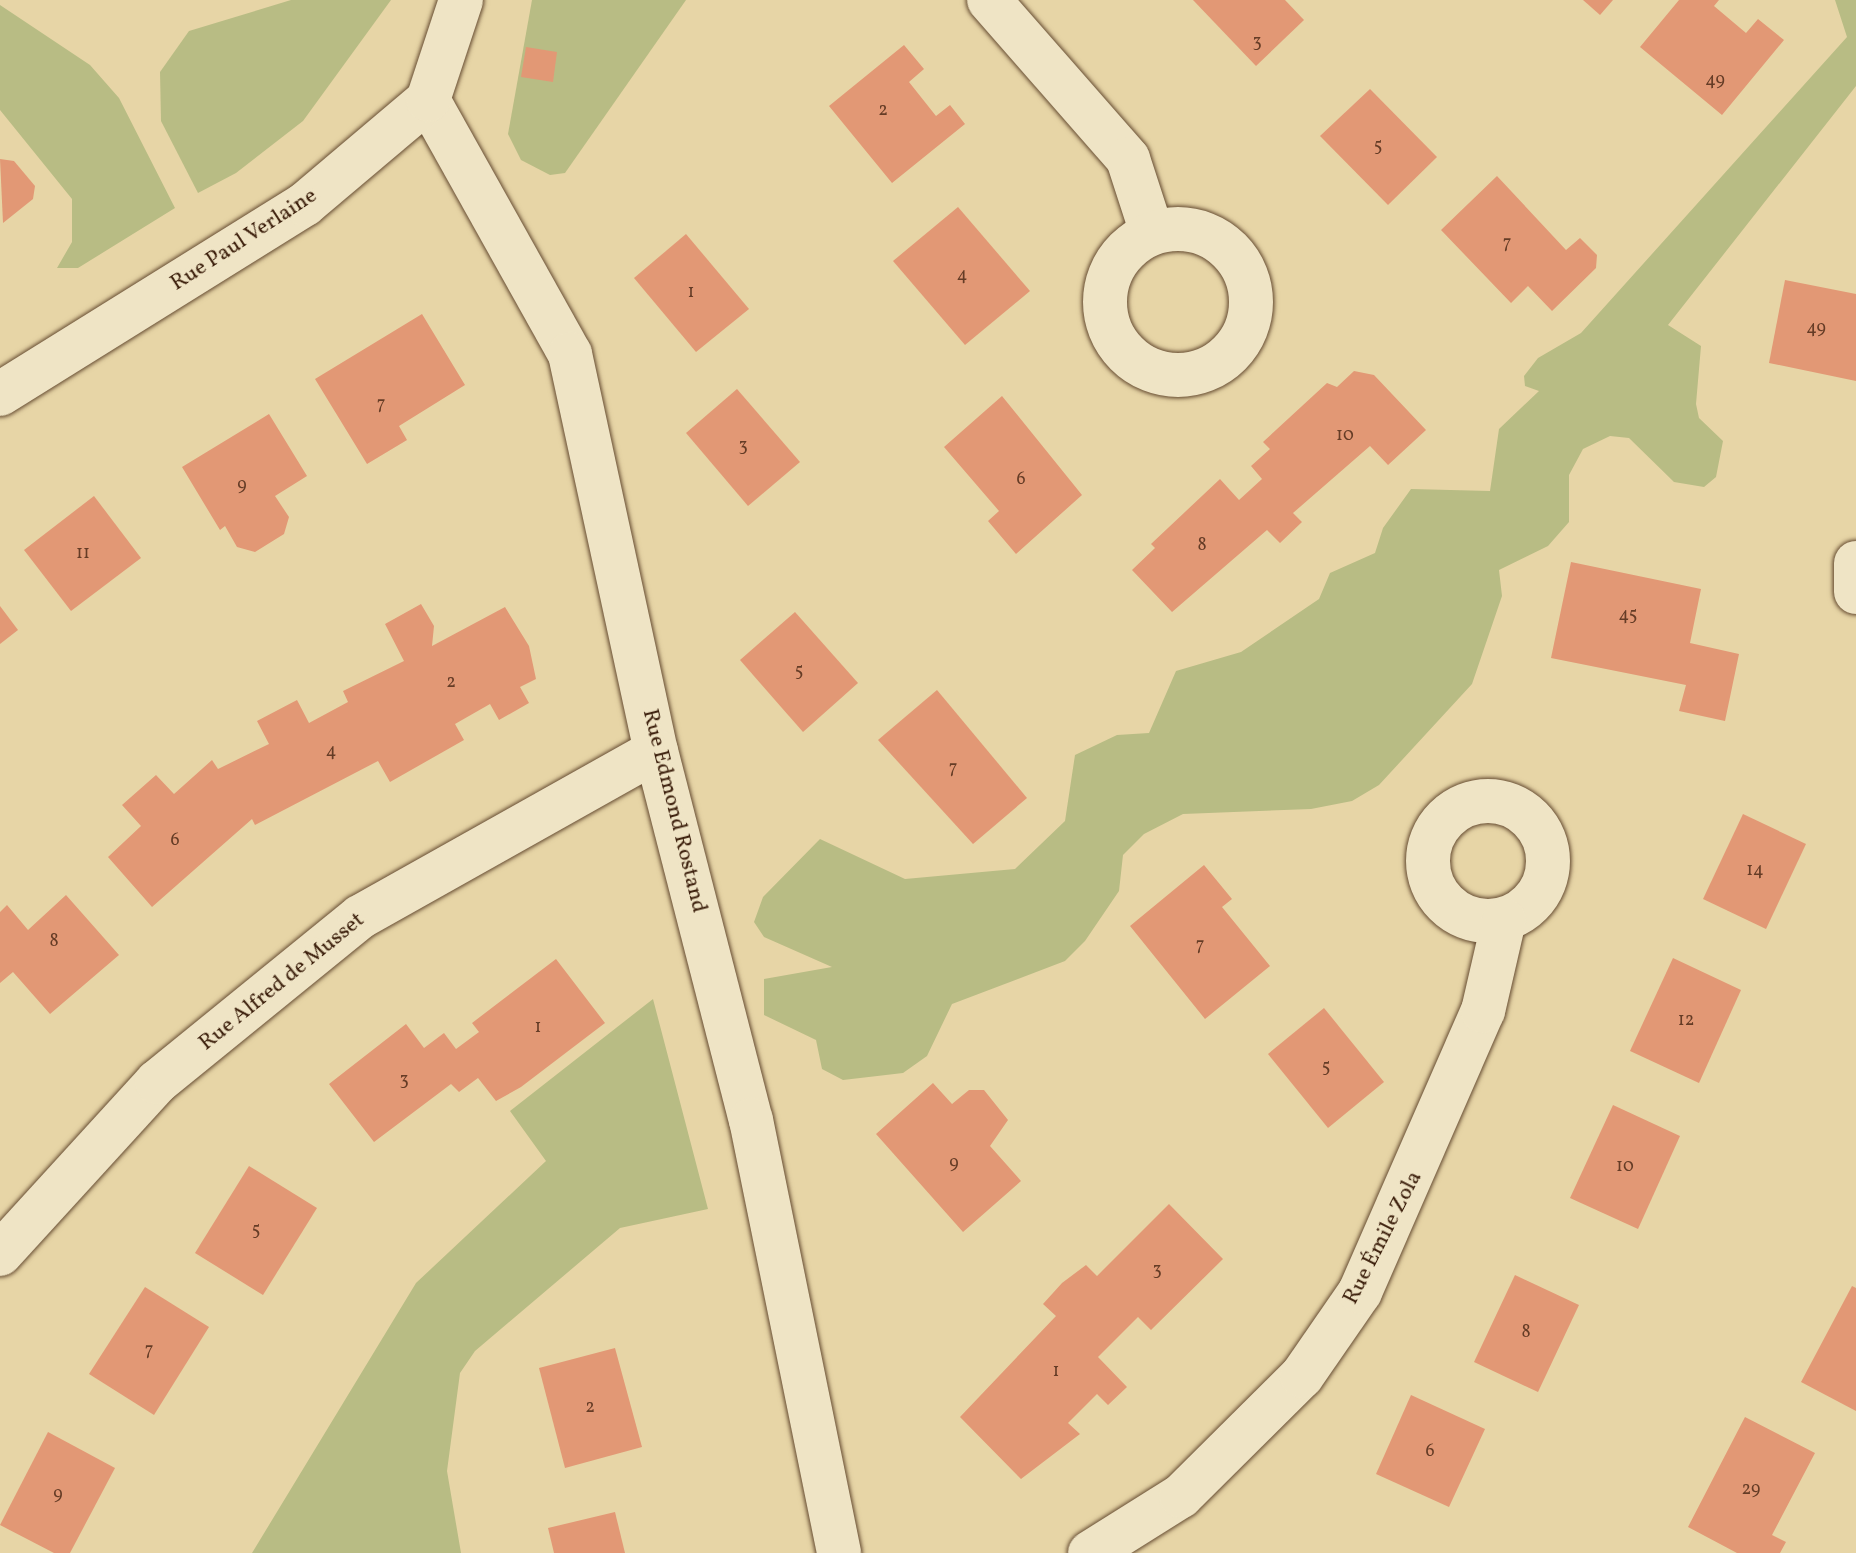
<!DOCTYPE html>
<html>
<head>
<meta charset="utf-8">
<style>
  body { margin:0 }
  #map { position:relative; width:1856px; height:1553px; overflow:hidden; background:#e7d5a6; font-family:Vollkorn,serif }
  div>[style] { position:absolute }
  .green>* { inset:0; background:#b8bc84 }
  .building>* { inset:0; background:#e29875 }
  .roads { filter:drop-shadow(0 0 2px #664c32) drop-shadow(0 0 2px #664c32) }
  .minor>* { height:44px; margin:-22px; padding:0 22px; transform-origin:22px; border-radius:22px; background:#efe4c5 }
  .minor>.ring { margin:-22px; padding:0; box-sizing:content-box; background:none; border:44px solid #efe4c5; border-radius:50% }
  .tertiary>* { height:44px; margin:-22px; padding:0 22px; transform-origin:22px; border-radius:22px; background:#efe4c5 }
  span { translate:-50% -50%; white-space:nowrap; text-align:center; line-height:1.15; -webkit-text-stroke:6px #efe4c5; paint-order:stroke }
  .number-label { font-size:18px; color:#653c26 }
  .number-label span { -webkit-text-stroke-width:0 }
  .street-label { font-size:22px; color:#3b1e0b }
</style>
</head>
<body>
<div id="map">
  <div class="green">
    <i style="clip-path:polygon(291px 0,391px 0,303px 121px,236px 173px,198px 193px,161px 121px,160px 72px,189px 31px)"></i>
    <i style="clip-path:polygon(532px 0,686px 0,565px 173px,550px 175px,521px 160px,508px 134px)"></i>
    <i style="clip-path:polygon(1835px 0,1856px 0,1856px 86px,1668px 325px,1701px 346px,1696px 404px,1699px 418px,1723px 441px,1716px 477px,1704px 487px,1674px 482px,1629px 438px,1610px 436px,1583px 449px,1569px 475px,1569px 522px,1548px 546px,1499px 570px,1502px 596px,1472px 684px,1379px 785px,1352px 801px,1311px 809px,1183px 814px,1144px 834px,1123px 855px,1119px 891px,1085px 941px,1065px 961px,952px 1004px,927px 1056px,903px 1073px,843px 1080px,822px 1069px,816px 1040px,764px 1015px,764px 979px,832px 967px,764px 937px,754px 922px,763px 897px,820px 839px,905px 879px,1015px 869px,1065px 821px,1075px 755px,1117px 735px,1149px 733px,1176px 671px,1241px 652px,1319px 599px,1330px 573px,1375px 553px,1383px 528px,1411px 489px,1490px 491px,1499px 429px,1539px 391px,1525px 386px,1524px 376px,1538px 358px,1581px 333px,1847px 37px)"></i>
    <i style="clip-path:polygon(0 5px,90px 65px,119px 98px,175px 208px,78px 268px,57px 268px,72px 242px,72px 199px,0 110px)"></i>
    <i style="clip-path:polygon(653px 999px,708px 1209px,620px 1228px,475px 1351px,460px 1373px,447px 1471px,461px 1553px,252px 1553px,416px 1283px,546px 1161px,510px 1111px)"></i>
  </div>
  <div class="building">
    <i style="clip-path:polygon(1193px 0,1285px 0,1304px 20px,1256px 66px)"></i>
    <i style="clip-path:polygon(1583px 0,1613px 0,1600px 15px)"></i>
    <i style="clip-path:polygon(1679px 0,1719px 0,1714px 6px,1746px 33px,1758px 19px,1784px 40px,1722px 115px,1640px 47px)"></i>
    <i style="clip-path:polygon(904px 45px,924px 69px,909px 82px,936px 116px,950px 105px,965px 124px,892px 183px,829px 106px)"></i>
    <i style="clip-path:polygon(526px 47px,557px 52px,553px 82px,521px 77px)"></i>
    <i style="clip-path:polygon(1370px 89px,1437px 157px,1388px 205px,1320px 136px)"></i>
    <i style="clip-path:polygon(0 159px,14px 161px,35px 186px,33px 199px,3px 223px)"></i>
    <i style="clip-path:polygon(1497px 176px,1566px 250px,1580px 238px,1597px 255px,1596px 268px,1552px 311px,1528px 286px,1511px 303px,1441px 230px)"></i>
    <i style="clip-path:polygon(958px 207px,1030px 291px,965px 345px,893px 261px)"></i>
    <i style="clip-path:polygon(686px 234px,749px 309px,696px 352px,634px 278px)"></i>
    <i style="clip-path:polygon(1785px 280px,1856px 294px,1856px 381px,1769px 363px)"></i>
    <i style="clip-path:polygon(422px 314px,465px 385px,399px 426px,407px 440px,367px 464px,315px 379px)"></i>
    <i style="clip-path:polygon(1354px 371px,1374px 375px,1426px 430px,1388px 465px,1370px 446px,1293px 513px,1302px 522px,1280px 543px,1267px 530px,1172px 612px,1132px 570px,1155px 548px,1151px 544px,1220px 479px,1239px 500px,1262px 479px,1251px 466px,1270px 449px,1263px 442px,1327px 383px,1337px 387px)"></i>
    <i style="clip-path:polygon(737px 389px,800px 462px,748px 506px,686px 433px)"></i>
    <i style="clip-path:polygon(1002px 396px,1082px 495px,1016px 554px,988px 521px,999px 511px,944px 447px)"></i>
    <i style="clip-path:polygon(269px 414px,307px 476px,275px 496px,289px 517px,284px 534px,255px 552px,237px 547px,225px 526px,220px 530px,182px 467px)"></i>
    <i style="clip-path:polygon(94px 496px,141px 558px,71px 611px,24px 550px)"></i>
    <i style="clip-path:polygon(1571px 562px,1701px 589px,1690px 643px,1739px 654px,1725px 721px,1679px 711px,1686px 685px,1551px 658px)"></i>
    <i style="clip-path:polygon(421px 604px,434px 626px,432px 646px,505px 607px,529px 646px,536px 679px,520px 687px,529px 703px,499px 720px,490px 704px,455px 724px,464px 740px,390px 782px,378px 761px,255px 825px,252px 819px,152px 907px,108px 857px,141px 826px,122px 805px,156px 775px,174px 794px,212px 760px,218px 769px,269px 744px,257px 721px,297px 700px,309px 723px,348px 702px,343px 691px,404px 661px,385px 624px)"></i>
    <i style="clip-path:polygon(0 606px,18px 630px,0 644px)"></i>
    <i style="clip-path:polygon(795px 612px,858px 683px,803px 732px,740px 660px)"></i>
    <i style="clip-path:polygon(937px 690px,1027px 798px,973px 844px,878px 740px)"></i>
    <i style="clip-path:polygon(1743px 814px,1806px 844px,1766px 929px,1703px 899px)"></i>
    <i style="clip-path:polygon(1204px 865px,1232px 899px,1222px 907px,1270px 966px,1205px 1019px,1130px 926px)"></i>
    <i style="clip-path:polygon(66px 895px,119px 955px,50px 1014px,13px 972px,0 983px,0 912px,7px 905px,28px 930px)"></i>
    <i style="clip-path:polygon(1673px 958px,1741px 990px,1699px 1083px,1630px 1051px)"></i>
    <i style="clip-path:polygon(556px 959px,605px 1023px,521px 1087px,496px 1101px,478px 1078px,459px 1092px,451px 1084px,374px 1142px,329px 1084px,406px 1024px,424px 1048px,444px 1033px,456px 1049px,479px 1032px,472px 1023px)"></i>
    <i style="clip-path:polygon(1324px 1008px,1384px 1082px,1328px 1128px,1268px 1054px)"></i>
    <i style="clip-path:polygon(933px 1083px,952px 1104px,969px 1090px,984px 1090px,1008px 1120px,990px 1146px,1021px 1181px,963px 1232px,876px 1134px)"></i>
    <i style="clip-path:polygon(1613px 1105px,1680px 1136px,1638px 1229px,1570px 1198px)"></i>
    <i style="clip-path:polygon(249px 1166px,317px 1208px,263px 1295px,195px 1253px)"></i>
    <i style="clip-path:polygon(1169px 1204px,1223px 1259px,1151px 1330px,1138px 1317px,1098px 1357px,1127px 1387px,1108px 1405px,1097px 1394px,1068px 1423px,1080px 1434px,1021px 1479px,960px 1417px,1056px 1316px,1043px 1304px,1062px 1283px,1086px 1265px,1097px 1276px)"></i>
    <i style="clip-path:polygon(1515px 1275px,1579px 1305px,1538px 1392px,1474px 1362px)"></i>
    <i style="clip-path:polygon(1852px 1286px,1856px 1288px,1856px 1411px,1801px 1382px)"></i>
    <i style="clip-path:polygon(145px 1287px,209px 1327px,154px 1415px,89px 1374px)"></i>
    <i style="clip-path:polygon(615px 1348px,642px 1447px,565px 1468px,539px 1368px)"></i>
    <i style="clip-path:polygon(1411px 1395px,1485px 1429px,1449px 1507px,1376px 1474px)"></i>
    <i style="clip-path:polygon(1745px 1417px,1815px 1453px,1772px 1535px,1786px 1542px,1780px 1553px,1737px 1553px,1688px 1527px)"></i>
    <i style="clip-path:polygon(48px 1432px,115px 1468px,70px 1553px,54px 1553px,0 1525px)"></i>
    <i style="clip-path:polygon(615px 1512px,625px 1553px,554px 1553px,548px 1528px)"></i>
  </div>
  <div class="roads">
    <div class="minor">
      <i style="left:989px;top:0;width:211px;rotate:48.8deg"></i>
      <i style="left:1128px;top:159px;width:78px;rotate:72deg"></i>
      <i style="left:428px;top:100px;width:291px;rotate:60.8deg"></i>
      <i style="left:570px;top:354px;width:406px;rotate:77.8deg"></i>
      <i style="left:656px;top:751px;width:381px;rotate:75.6deg"></i>
      <i style="left:751px;top:1120px;width:442px;rotate:78.5deg"></i>
      <i class="ring" style="left:1105px;top:229px;width:102px;height:102px"></i>
      <i style="left:1856px;top:563px;width:29px;rotate:90deg"></i>
      <i class="ring" style="left:1428px;top:801px;width:76px;height:76px"></i>
      <i style="left:0;top:1254px;width:233px;rotate:-47.6deg"></i>
      <i style="left:157px;top:1082px;width:262px;rotate:-39.1deg"></i>
      <i style="left:360px;top:917px;width:339px;rotate:-29.3deg"></i>
      <i style="left:1090px;top:1553px;width:107px;rotate:-32.1deg"></i>
      <i style="left:1181px;top:1496px;width:170px;rotate:-44.8deg"></i>
      <i style="left:1302px;top:1376px;width:102px;rotate:-55.4deg"></i>
      <i style="left:1360px;top:1292px;width:307px;rotate:-66.4deg"></i>
      <i style="left:1483px;top:1011px;width:93px;rotate:-77deg"></i>
    </div>
    <div class="tertiary">
      <i style="left:0;top:394px;width:359px;rotate:-31.9deg"></i>
      <i style="left:305px;top:204px;width:161px;rotate:-40.2deg"></i>
      <i style="left:428px;top:100px;width:105px;rotate:-71.7deg"></i>
    </div>
  </div>
  <div class="number-label">
    <span style="left:1257px;top:43px">3</span>
    <span style="left:1715px;top:81px">49</span>
    <span style="left:883px;top:111px">2</span>
    <span style="left:1378px;top:147px">5</span>
    <span style="left:1507px;top:244px">7</span>
    <span style="left:962px;top:276px">4</span>
    <span style="left:691px;top:293px">1</span>
    <span style="left:1816px;top:329px">49</span>
    <span style="left:381px;top:405px">7</span>
    <span style="left:1345px;top:436px">10</span>
    <span style="left:743px;top:447px">3</span>
    <span style="left:1021px;top:480px">6</span>
    <span style="left:242px;top:486px">9</span>
    <span style="left:1202px;top:546px">8</span>
    <span style="left:83px;top:554px">11</span>
    <span style="left:1628px;top:616px">45</span>
    <span style="left:799px;top:672px">5</span>
    <span style="left:451px;top:683px">2</span>
    <span style="left:331px;top:752px">4</span>
    <span style="left:953px;top:769px">7</span>
    <span style="left:175px;top:841px">6</span>
    <span style="left:1755px;top:871px">14</span>
    <span style="left:54px;top:942px">8</span>
    <span style="left:1200px;top:946px">7</span>
    <span style="left:1686px;top:1021px">12</span>
    <span style="left:538px;top:1028px">1</span>
    <span style="left:1326px;top:1068px">5</span>
    <span style="left:404px;top:1081px">3</span>
    <span style="left:954px;top:1164px">9</span>
    <span style="left:1625px;top:1167px">10</span>
    <span style="left:256px;top:1231px">5</span>
    <span style="left:1157px;top:1271px">3</span>
    <span style="left:1526px;top:1333px">8</span>
    <span style="left:149px;top:1351px">7</span>
    <span style="left:1056px;top:1372px">1</span>
    <span style="left:590px;top:1408px">2</span>
    <span style="left:1430px;top:1452px">6</span>
    <span style="left:1751px;top:1490px">29</span>
    <span style="left:58px;top:1495px">9</span>
  </div>
  <div class="street-label">
    <span style="left:244px;top:240px;rotate:-33deg">Rue Paul Verlaine</span>
    <span style="left:674px;top:811px;rotate:76deg">Rue Edmond Rostand</span>
    <span style="left:282px;top:982px;rotate:-39deg">Rue Alfred de Musset</span>
    <span style="left:1383px;top:1238px;rotate:-63deg">Rue Émile Zola</span>
  </div>
</div>
</body>
</html>
